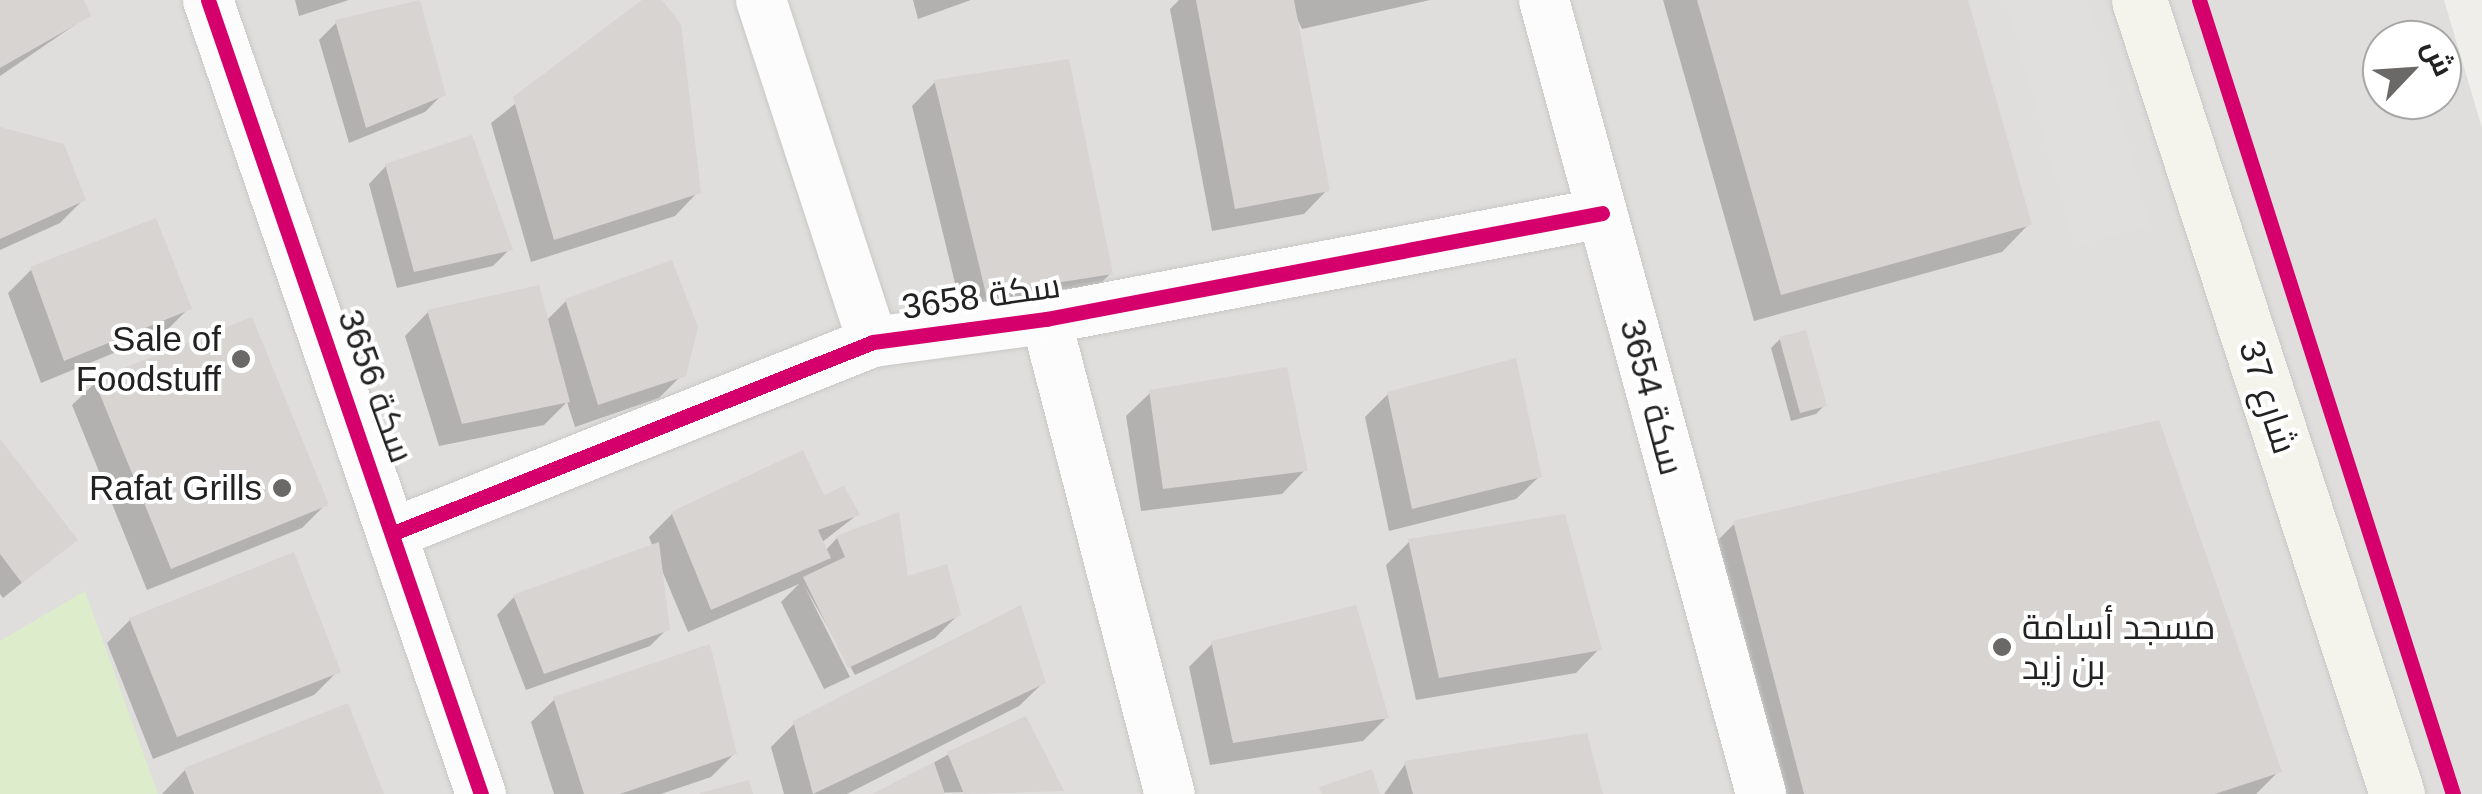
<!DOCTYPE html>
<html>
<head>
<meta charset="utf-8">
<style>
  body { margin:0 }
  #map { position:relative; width:2482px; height:794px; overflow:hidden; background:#f0eeeb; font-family:Arial,Cairo,sans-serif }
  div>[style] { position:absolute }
  .residential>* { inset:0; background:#dfdedc }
  .grass>* { inset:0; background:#ddeccb }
  .parking>* { inset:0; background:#e0dfde }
  .shadow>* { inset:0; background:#0003 }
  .building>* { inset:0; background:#d7d4d2 }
  .roads { filter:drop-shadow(0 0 2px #c9c8c7) drop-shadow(0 0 2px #c9c8c7) }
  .street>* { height:50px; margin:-25px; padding:0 25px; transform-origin:25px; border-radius:25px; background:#fdfcfc }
  .secondary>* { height:55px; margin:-27.5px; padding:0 27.5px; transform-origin:27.5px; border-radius:27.5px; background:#f4f4ed }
  .cycleway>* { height:15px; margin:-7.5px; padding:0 7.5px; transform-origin:7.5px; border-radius:7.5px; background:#d6006c }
  .dots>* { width:28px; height:28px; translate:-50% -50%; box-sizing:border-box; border:5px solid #fff; border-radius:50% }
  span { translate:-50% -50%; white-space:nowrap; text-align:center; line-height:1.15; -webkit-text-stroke:8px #fff; paint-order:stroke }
  .street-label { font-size:35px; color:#222 }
  .poi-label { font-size:35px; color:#222 }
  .right { translate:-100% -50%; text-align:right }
  .left { translate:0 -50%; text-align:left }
  .north { position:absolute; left:2362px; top:20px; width:100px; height:100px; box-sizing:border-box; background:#fff; border:2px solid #a7a7a7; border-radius:50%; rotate:65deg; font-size:28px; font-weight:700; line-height:40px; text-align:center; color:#222 }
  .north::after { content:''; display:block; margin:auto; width:35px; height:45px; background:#6a6968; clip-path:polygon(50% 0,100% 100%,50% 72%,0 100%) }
</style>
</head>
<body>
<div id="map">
  <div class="residential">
    <i style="clip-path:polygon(evenodd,0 0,2444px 0,2482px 128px,2482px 794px,0 794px,0 0,2382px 40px,2442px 40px,2442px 100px,2382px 100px,2382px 40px)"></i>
  </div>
  <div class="grass">
    <i style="clip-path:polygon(85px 591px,158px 794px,0 794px,0 641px)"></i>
  </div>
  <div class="parking">
    <i style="clip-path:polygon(2005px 0,2087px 0,2151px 225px,2075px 246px)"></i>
  </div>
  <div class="shadow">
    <i style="clip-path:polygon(0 0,81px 0,88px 16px,0 76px)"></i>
    <i style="clip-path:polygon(295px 0,349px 0,299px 16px)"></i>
    <i style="clip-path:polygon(646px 0,658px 0,698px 192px,675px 216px,531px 262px,491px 123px)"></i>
    <i style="clip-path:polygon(913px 0,971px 0,918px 19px)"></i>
    <i style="clip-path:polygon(1179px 0,1430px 0,1302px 29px,1293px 10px,1327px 190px,1304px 214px,1212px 231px,1170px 9px)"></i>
    <i style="clip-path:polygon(1663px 0,1966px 0,2029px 224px,2002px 252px,1754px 321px)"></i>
    <i style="clip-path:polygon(337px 22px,443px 94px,425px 112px,349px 143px,319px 40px)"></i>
    <i style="clip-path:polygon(935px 82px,1110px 274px,1087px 297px,963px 316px,912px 106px)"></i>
    <i style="clip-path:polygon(0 129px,83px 200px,60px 223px,0 250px)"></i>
    <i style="clip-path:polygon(386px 166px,510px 249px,493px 266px,397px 288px,369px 184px)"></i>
    <i style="clip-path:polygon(32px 269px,189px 308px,165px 332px,41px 383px,8px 293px)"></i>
    <i style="clip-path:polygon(566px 301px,683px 374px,659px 398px,575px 427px,567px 402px,544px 425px,439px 446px,405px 336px,428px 312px,546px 321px)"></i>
    <i style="clip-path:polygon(1780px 339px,1825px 405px,1816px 414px,1791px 421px,1771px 348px)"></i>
    <i style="clip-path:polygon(96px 382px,326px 504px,302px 528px,147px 590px,72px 405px)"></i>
    <i style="clip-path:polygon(1150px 393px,1305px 470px,1282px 494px,1141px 511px,1126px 416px)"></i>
    <i style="clip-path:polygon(1388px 394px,1540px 476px,1516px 499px,1389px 531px,1365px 417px)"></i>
    <i style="clip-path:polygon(0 443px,75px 540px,3px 598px,0 594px)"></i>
    <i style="clip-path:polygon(823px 498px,857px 515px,821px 543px,825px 551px,837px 538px,959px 614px,935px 638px,855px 675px,804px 585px,850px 677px,824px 689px,781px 602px,799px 584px,688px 632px,661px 568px,667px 629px,650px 646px,526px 690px,497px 615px,514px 597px,653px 547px,649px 537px,672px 514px)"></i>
    <i style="clip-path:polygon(1735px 523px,2279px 771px,2256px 794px,1770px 794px,1707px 551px)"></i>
    <i style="clip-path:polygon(1410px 541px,1599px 649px,1576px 673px,1416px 700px,1386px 565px)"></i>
    <i style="clip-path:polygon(130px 620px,338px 671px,314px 695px,153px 759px,107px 643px)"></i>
    <i style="clip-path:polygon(1213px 643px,1387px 717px,1363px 741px,1210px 765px,1189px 667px)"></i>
    <i style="clip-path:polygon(1043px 683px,1019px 706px,847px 794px,784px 794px,771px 747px,795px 723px)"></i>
    <i style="clip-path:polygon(555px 699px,735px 753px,711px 777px,661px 794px,554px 794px,531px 722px)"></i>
    <i style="clip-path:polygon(949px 754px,1061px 790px,878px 794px)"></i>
    <i style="clip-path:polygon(1406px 763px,1600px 794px,1384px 794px)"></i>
    <i style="clip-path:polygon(185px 770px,382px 794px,162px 794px)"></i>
  </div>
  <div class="building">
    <i style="clip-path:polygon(0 0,84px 0,91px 16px,0 68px)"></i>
    <i style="clip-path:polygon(420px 0,446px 95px,366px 128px,335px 20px)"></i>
    <i style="clip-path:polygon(642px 0,662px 0,681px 24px,701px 193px,554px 240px,513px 97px)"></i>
    <i style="clip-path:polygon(1196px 0,1294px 0,1330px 191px,1235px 209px)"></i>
    <i style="clip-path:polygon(1697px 0,1968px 0,2032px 225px,1781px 295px)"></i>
    <i style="clip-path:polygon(1069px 59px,1113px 274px,986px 294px,934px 80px)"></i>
    <i style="clip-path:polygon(0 127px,64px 144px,86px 200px,0 239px)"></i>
    <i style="clip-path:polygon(472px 135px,513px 250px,414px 272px,385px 164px)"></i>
    <i style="clip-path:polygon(156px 218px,192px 309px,64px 361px,30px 267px)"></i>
    <i style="clip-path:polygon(672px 260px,698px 327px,686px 376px,598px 405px,565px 299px)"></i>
    <i style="clip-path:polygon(539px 285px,570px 402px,462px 424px,427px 310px)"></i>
    <i style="clip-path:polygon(252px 317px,329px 505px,171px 569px,94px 380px)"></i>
    <i style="clip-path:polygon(1806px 330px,1827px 406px,1800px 413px,1779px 337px)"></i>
    <i style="clip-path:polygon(1516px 358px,1542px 477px,1412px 509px,1387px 392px)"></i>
    <i style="clip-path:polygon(1287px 367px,1308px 471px,1163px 489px,1149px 390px)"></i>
    <i style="clip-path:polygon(2159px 420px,2282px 772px,2215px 794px,1804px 794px,1733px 521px)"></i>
    <i style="clip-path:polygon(0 439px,78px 540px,22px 583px,0 554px)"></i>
    <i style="clip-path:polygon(803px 450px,824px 495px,844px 486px,860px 515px,818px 530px,831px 558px,711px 610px,671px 512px)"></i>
    <i style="clip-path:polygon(899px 512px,908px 576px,947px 564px,961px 615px,848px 668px,803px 577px,845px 557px,836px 536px)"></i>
    <i style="clip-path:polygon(1565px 514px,1602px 650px,1439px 678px,1408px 539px)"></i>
    <i style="clip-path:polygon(659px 542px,670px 630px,544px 674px,513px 595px)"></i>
    <i style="clip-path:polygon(294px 552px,341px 672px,177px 737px,129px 618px)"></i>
    <i style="clip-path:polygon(1021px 605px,1046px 683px,813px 794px,793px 721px)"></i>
    <i style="clip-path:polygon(1356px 605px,1389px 718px,1233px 743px,1211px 641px)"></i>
    <i style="clip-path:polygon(710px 644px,737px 754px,620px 794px,584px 794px,553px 697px)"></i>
    <i style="clip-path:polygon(348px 703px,384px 794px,194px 794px,184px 768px)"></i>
    <i style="clip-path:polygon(1026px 716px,1064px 791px,964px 794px,947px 752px)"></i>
    <i style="clip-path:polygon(1587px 733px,1603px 794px,1413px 794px,1404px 761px)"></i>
    <i style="clip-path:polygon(934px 762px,945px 794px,872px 794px)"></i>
    <i style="clip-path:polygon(1372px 769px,1380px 794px,1322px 794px,1319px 787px)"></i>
    <i style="clip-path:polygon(749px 780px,753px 794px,700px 794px,700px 793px)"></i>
  </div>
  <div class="roads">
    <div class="street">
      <i style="left:208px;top:0;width:840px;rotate:71.03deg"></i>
      <i style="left:761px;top:0;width:360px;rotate:71.9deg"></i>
      <i style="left:1544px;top:0;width:823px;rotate:74.71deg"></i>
      <i style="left:1046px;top:319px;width:491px;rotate:75.4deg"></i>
      <i style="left:396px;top:532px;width:513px;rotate:-21.72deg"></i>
      <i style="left:873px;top:342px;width:175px;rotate:-7.6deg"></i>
      <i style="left:1046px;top:319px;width:566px;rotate:-10.79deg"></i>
    </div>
    <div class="secondary">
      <i style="left:2139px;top:0;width:835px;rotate:72deg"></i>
    </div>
  </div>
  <div class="cycleway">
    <i style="left:208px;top:0;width:840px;rotate:71.03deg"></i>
    <i style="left:2199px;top:0;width:834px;rotate:72.26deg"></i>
    <i style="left:396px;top:532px;width:513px;rotate:-21.72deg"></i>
    <i style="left:873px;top:342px;width:175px;rotate:-7.6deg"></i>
    <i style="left:1046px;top:319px;width:566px;rotate:-10.79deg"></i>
  </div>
  <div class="dots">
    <i style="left:241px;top:359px;background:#6a6968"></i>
    <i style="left:282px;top:488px;background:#6a6968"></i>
    <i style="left:2002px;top:647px;background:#6a6968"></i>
  </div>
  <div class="street-label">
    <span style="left:981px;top:296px;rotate:-8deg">سكة 3658</span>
    <span style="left:376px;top:386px;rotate:70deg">سكة 3656</span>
    <span style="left:1652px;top:397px;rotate:75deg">سكة 3654</span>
    <span style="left:2268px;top:397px;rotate:72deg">شارع 37</span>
  </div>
  <div class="poi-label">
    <span class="right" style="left:221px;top:359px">Sale of<br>Foodstuff</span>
    <span class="right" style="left:262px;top:488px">Rafat Grills</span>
    <span class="left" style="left:2022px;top:647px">مسجد أسامة<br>بن زيد</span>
  </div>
  <div class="north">ش</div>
</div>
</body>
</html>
